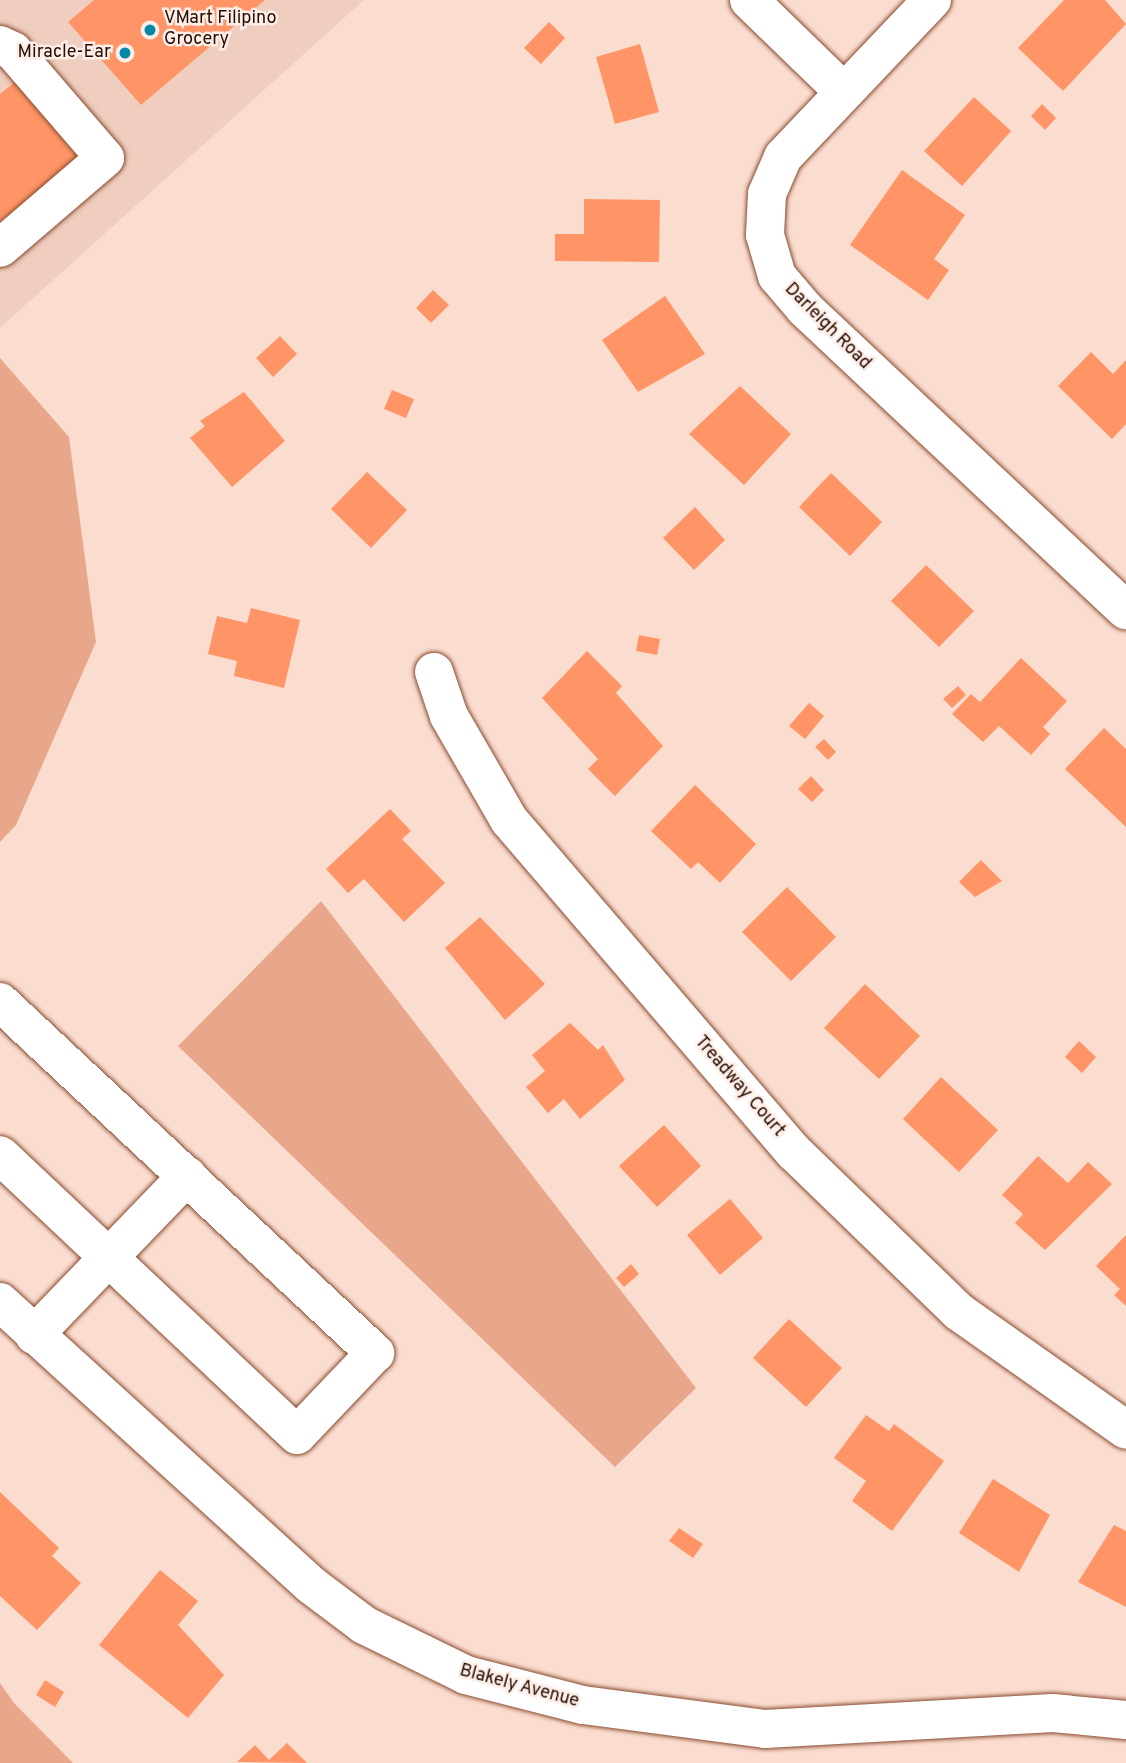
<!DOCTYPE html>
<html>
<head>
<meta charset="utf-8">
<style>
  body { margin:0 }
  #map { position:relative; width:1126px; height:1763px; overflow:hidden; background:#fbddd0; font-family:Overpass,sans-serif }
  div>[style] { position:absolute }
  .built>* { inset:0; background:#efcdbf }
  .green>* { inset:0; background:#e8a78b }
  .building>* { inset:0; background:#ff9566 }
  .roads { filter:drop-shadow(0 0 2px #8a4b2f) drop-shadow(0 0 2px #8a4b2f) }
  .minor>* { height:38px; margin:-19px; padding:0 19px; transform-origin:19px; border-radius:19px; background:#fff }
  .dots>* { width:19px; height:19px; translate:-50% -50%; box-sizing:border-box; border:4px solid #fdeee7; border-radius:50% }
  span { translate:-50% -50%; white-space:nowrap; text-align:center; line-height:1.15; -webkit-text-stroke:5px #fdeee7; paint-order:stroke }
  .poi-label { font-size:18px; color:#260d03 }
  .left { translate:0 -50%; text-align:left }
  .right { translate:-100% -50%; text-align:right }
  .street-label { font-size:18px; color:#260d03 }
</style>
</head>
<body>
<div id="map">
  <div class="built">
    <i style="clip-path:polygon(0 0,364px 0,0 328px)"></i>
  </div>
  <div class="green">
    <i style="clip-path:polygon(0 358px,69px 437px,96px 642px,16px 825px,0 842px)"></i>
    <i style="clip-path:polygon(321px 901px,696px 1388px,615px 1467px,178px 1046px)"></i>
    <i style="clip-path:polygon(0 1683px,14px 1703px,73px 1763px,0 1763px)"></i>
  </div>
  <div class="building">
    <i style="clip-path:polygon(94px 0,265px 0,141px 105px,68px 22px)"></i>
    <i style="clip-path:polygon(1064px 0,1105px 0,1126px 24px,1063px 91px,1018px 48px)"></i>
    <i style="clip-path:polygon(549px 22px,565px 38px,541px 64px,524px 48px)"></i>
    <i style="clip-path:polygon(640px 44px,659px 112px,615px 124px,596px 57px)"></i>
    <i style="clip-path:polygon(15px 82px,81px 161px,0 228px,0 94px)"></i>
    <i style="clip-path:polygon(974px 97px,1011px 131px,962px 186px,924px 151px)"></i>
    <i style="clip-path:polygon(1042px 104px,1056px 118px,1045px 130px,1031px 116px)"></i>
    <i style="clip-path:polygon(902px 170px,965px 215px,934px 259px,949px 270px,928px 300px,850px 245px)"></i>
    <i style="clip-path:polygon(584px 199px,660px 200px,659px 262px,555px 261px,555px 234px,584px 234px)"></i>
    <i style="clip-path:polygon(433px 290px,449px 305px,431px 323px,416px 308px)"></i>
    <i style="clip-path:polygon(665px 296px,705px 354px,638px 392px,602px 340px)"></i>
    <i style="clip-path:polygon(280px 336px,297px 354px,273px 377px,256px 358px)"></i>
    <i style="clip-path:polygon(1091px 352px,1113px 374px,1126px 360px,1126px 424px,1112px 439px,1058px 386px)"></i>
    <i style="clip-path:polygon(740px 386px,791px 434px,744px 485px,689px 434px)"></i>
    <i style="clip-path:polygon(392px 390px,414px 399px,406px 418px,384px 409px)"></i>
    <i style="clip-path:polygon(244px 392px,285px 441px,232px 487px,190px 438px,205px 426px,200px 421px)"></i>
    <i style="clip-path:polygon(367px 472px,407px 510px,371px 548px,331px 509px)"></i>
    <i style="clip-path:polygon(831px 473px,882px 522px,850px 556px,799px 507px)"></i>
    <i style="clip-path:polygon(695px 507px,725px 540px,694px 570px,663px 538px)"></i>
    <i style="clip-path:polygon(926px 565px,974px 611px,939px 647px,891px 601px)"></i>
    <i style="clip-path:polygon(251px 608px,300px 620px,284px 688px,234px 676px,237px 661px,208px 654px,217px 616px,247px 623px)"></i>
    <i style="clip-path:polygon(639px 635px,660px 639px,657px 655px,636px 651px)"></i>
    <i style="clip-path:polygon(587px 651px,622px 686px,616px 693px,663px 746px,615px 796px,588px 769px,598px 759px,542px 698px)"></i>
    <i style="clip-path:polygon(1021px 658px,1067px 701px,1043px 727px,1050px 734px,1031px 755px,999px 726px,983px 742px,952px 714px,971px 694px,980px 702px)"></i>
    <i style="clip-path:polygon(958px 686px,966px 695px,952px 708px,943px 699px)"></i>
    <i style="clip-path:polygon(809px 703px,824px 716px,805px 739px,789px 726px)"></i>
    <i style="clip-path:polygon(1104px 728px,1126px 749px,1126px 827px,1065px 769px)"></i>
    <i style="clip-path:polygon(824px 739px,836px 752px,828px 760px,815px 747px)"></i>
    <i style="clip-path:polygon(811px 776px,824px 790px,812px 802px,798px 789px)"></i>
    <i style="clip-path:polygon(695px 785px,756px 844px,720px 883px,698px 862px,691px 869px,651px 831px)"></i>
    <i style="clip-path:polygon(390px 809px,411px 831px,402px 839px,445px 883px,404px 922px,364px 879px,348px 893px,326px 869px)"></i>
    <i style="clip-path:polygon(981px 860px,1002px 881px,975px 897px,959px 882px)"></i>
    <i style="clip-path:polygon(787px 887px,836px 937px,791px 981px,742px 932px)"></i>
    <i style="clip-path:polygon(480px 917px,545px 984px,505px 1020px,445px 948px)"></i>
    <i style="clip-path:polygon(865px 984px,920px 1036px,879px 1079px,824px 1028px)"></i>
    <i style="clip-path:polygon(570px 1023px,598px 1050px,603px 1045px,625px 1080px,580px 1119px,564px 1099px,548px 1113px,526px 1087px,545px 1071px,532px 1055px)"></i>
    <i style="clip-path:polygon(1079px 1041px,1096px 1057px,1082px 1073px,1065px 1057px)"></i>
    <i style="clip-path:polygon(941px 1077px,998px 1130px,959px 1172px,903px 1119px)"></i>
    <i style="clip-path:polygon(664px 1125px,701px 1166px,657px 1207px,619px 1166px)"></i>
    <i style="clip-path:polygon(1038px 1156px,1068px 1183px,1088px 1162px,1112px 1184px,1045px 1250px,1015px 1223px,1023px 1214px,1002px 1195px)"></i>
    <i style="clip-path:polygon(730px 1199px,763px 1238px,720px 1275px,687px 1235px)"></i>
    <i style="clip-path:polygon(1126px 1235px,1126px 1306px,1114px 1295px,1120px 1289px,1096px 1266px)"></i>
    <i style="clip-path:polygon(631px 1264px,639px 1274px,624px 1287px,616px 1278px)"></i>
    <i style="clip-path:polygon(789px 1319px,842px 1368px,806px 1407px,753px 1358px)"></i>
    <i style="clip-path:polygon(866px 1415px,889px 1431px,894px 1424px,944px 1461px,892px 1531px,852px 1501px,866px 1481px,834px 1458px)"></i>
    <i style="clip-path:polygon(993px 1479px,1050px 1515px,1019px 1572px,959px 1533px)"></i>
    <i style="clip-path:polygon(0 1492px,59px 1548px,52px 1556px,81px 1583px,37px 1630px,0 1596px)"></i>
    <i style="clip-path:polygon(1114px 1525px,1126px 1531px,1126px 1607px,1078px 1582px)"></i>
    <i style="clip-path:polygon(679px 1528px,703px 1544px,693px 1558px,669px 1541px)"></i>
    <i style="clip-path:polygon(160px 1570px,198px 1601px,178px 1625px,224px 1675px,188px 1718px,99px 1645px)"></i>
    <i style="clip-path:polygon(45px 1680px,64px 1692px,55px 1707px,36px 1695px)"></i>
    <i style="clip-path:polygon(287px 1743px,307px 1763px,237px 1762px,255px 1745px,269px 1760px)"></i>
  </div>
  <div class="roads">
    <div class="minor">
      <i style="left:749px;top:0;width:132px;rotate:44.1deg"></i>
      <i style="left:932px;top:0;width:216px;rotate:133.5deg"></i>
      <i style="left:783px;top:157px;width:40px;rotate:113.4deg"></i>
      <i style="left:767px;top:194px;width:41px;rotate:92.8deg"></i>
      <i style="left:765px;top:235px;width:43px;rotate:73.7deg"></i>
      <i style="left:777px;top:276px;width:43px;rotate:49.7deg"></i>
      <i style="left:805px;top:309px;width:440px;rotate:43.2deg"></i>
      <i style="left:0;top:45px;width:14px;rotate:25deg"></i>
      <i style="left:13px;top:51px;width:141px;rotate:49.3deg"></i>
      <i style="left:105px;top:158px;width:138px;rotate:139.4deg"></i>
      <i style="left:434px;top:672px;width:46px;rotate:71.2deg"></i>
      <i style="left:449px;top:716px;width:120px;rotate:60deg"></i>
      <i style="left:509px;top:820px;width:438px;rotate:49.4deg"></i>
      <i style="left:794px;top:1152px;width:230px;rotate:44.1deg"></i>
      <i style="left:959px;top:1312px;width:204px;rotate:35.2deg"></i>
      <i style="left:0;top:1002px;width:514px;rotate:43.11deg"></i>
      <i style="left:375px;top:1353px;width:113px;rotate:133.6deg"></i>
      <i style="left:297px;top:1435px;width:408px;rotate:-136.7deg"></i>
      <i style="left:0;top:1302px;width:420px;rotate:42.3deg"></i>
      <i style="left:311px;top:1585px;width:66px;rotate:37deg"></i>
      <i style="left:364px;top:1625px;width:114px;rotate:26.1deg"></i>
      <i style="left:466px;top:1675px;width:121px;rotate:14.4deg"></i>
      <i style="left:583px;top:1705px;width:184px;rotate:7.5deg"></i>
      <i style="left:765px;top:1729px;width:288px;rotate:-3.2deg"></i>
      <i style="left:1053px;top:1713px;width:73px;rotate:5.5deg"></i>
      <i style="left:34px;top:1335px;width:221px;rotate:-46.1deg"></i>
    </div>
  </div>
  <div class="dots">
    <i style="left:150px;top:30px;background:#0487a9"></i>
    <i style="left:125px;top:53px;background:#0487a9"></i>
  </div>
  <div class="poi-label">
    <span class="left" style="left:164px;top:30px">VMart Filipino<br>Grocery</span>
    <span class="right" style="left:111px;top:53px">Miracle-Ear</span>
  </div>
  <div class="street-label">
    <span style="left:827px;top:327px;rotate:45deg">Darleigh Road</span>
    <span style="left:739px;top:1087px;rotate:49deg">Treadway Court</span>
    <span style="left:519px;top:1687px;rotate:15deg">Blakely Avenue</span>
  </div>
</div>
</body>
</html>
